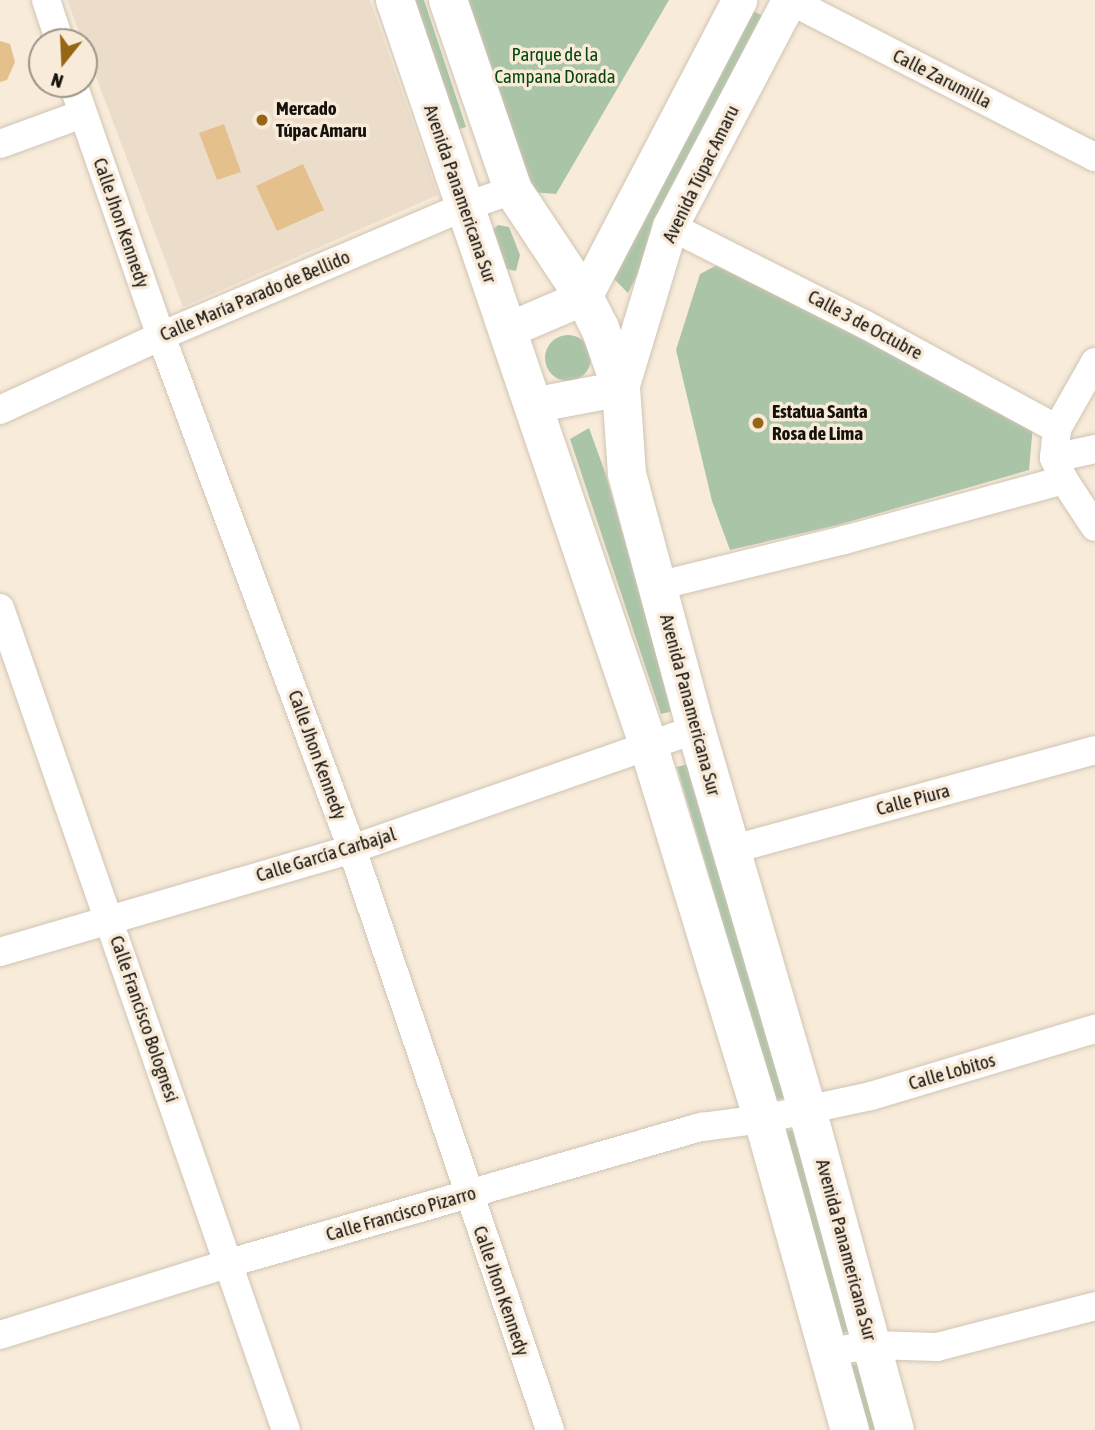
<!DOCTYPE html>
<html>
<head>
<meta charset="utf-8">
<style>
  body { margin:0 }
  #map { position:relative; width:1095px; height:1430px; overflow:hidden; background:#f8ebda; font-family:"Asap Condensed",sans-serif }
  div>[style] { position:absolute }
  .commercial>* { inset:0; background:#ecddca }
  .green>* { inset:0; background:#aac4a8 }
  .round { border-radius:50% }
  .building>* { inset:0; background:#e4c08d }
  .roads { filter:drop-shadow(0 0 2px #d0c4b3) drop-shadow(0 0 2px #d0c4b3) }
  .minor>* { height:28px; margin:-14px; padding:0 14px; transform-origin:14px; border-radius:14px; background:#fff }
  .tertiary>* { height:35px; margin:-17.5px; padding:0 17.5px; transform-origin:17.5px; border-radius:17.5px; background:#fff }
  .primary>* { height:38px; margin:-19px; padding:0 19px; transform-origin:19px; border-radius:19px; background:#fff }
  .dots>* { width:19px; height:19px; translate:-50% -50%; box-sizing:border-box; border:4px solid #f8ebda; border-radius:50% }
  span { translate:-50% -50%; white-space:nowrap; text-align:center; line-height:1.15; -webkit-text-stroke:7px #f8ebda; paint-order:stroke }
  .park-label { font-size:19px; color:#08480c }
  .street-label { font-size:19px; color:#15110b }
  .poi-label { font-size:19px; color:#15110b; font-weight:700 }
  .left { translate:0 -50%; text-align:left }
  .north { position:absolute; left:28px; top:28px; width:70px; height:70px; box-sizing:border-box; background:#f8ebda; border:2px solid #9d9487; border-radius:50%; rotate:198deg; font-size:19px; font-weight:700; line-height:28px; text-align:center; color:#15110b }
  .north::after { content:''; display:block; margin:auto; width:24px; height:32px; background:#956614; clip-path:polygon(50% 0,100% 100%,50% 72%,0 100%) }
</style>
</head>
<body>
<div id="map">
  <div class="commercial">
    <i style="clip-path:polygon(67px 0,370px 0,438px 195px,183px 307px)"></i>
  </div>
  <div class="green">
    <i style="clip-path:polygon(404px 0,424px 0,466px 127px,449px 132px)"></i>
    <i style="clip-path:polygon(462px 0,669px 0,556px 194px,532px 192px)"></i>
    <i style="clip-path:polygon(750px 9px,770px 20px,628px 293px,614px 279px)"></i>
    <i style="clip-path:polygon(498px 225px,509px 227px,520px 255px,516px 271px,502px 268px,487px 235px)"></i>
    <i style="clip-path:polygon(723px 262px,1033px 425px,1029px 470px,838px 525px,730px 550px,712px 501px,676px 350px,700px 274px)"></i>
    <i class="round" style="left:545px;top:335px;width:46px;height:46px"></i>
    <i style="clip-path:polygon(589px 428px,606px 475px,673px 711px,661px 714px,570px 439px)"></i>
    <i style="clip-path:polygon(688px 764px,787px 1097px,775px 1100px,677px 767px)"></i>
    <i style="clip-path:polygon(797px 1130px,852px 1331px,841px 1333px,783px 1131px)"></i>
    <i style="clip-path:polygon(860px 1364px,878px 1430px,864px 1430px,848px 1366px)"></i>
  </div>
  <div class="building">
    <i style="clip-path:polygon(0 41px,10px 44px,15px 62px,7px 80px,0 82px)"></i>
    <i style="clip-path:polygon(224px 124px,241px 172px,217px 180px,199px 133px)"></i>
    <i style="clip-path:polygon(303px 164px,324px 210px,277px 231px,256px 186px)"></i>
  </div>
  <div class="roads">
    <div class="minor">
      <i style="left:46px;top:0;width:44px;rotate:71.6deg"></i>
      <i style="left:789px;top:0;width:344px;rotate:27.2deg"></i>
      <i style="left:73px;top:84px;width:267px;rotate:70.8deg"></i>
      <i style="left:161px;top:336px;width:547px;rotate:69.58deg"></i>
      <i style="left:352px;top:849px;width:614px;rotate:71.18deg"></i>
      <i style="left:0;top:144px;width:87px;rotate:-20.1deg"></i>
      <i style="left:670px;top:226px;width:217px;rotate:26.8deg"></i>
      <i style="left:864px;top:324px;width:220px;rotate:28.5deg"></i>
      <i style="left:1095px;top:362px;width:77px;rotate:119.6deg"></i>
      <i style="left:1057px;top:429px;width:29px;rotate:96deg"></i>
      <i style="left:1054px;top:458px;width:24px;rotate:66deg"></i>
      <i style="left:1064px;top:480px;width:56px;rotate:56.6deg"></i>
      <i style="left:0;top:410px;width:177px;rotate:-24.7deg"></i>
      <i style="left:161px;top:336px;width:328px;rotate:-23.1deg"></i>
      <i style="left:463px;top:207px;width:53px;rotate:-18.8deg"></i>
      <i style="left:1054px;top:458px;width:42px;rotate:-12.4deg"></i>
      <i style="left:657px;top:586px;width:193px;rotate:-13.8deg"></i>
      <i style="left:844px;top:540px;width:228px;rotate:-15.3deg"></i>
      <i style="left:0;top:608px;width:870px;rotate:70.82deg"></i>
      <i style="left:730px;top:850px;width:378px;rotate:-15.3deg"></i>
      <i style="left:0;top:952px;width:367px;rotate:-16.3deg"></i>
      <i style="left:352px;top:849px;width:364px;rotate:-19.2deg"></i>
      <i style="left:0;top:1335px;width:237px;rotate:-17.4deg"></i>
      <i style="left:226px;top:1264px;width:495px;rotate:-16.1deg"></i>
      <i style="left:702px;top:1127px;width:62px;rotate:-7.5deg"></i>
      <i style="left:763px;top:1119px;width:110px;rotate:-12deg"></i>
      <i style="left:871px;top:1096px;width:234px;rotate:-16.7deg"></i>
      <i style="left:827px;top:1352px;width:46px;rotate:-8.8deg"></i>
      <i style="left:872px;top:1345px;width:65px;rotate:1.8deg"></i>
      <i style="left:937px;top:1347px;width:163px;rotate:-14.5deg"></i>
    </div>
    <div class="tertiary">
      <i style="left:507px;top:330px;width:84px;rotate:-23.2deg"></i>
      <i style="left:584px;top:297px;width:335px;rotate:-62.4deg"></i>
      <i style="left:532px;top:405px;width:91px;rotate:-10.8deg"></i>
      <i style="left:621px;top:388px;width:169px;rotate:-73.2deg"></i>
      <i style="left:670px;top:226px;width:255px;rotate:-62.2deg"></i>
    </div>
    <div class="primary">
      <i style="left:395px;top:0;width:786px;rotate:71.22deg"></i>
      <i style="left:648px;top:744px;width:392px;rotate:73deg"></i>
      <i style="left:763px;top:1119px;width:323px;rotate:74.4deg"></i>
      <i style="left:448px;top:0;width:201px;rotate:71.1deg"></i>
      <i style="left:513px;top:190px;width:128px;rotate:56.4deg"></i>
      <i style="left:584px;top:297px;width:35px;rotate:63deg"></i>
      <i style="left:600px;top:328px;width:64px;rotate:70.7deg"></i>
      <i style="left:621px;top:388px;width:86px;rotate:86deg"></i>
      <i style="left:627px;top:474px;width:264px;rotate:74.9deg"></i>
      <i style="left:696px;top:729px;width:396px;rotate:73.7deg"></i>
      <i style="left:807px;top:1109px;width:333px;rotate:74.7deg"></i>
    </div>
  </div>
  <div class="dots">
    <i style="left:262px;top:120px;background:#956614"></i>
    <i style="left:758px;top:423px;background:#956614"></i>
  </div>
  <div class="park-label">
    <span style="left:555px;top:66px">Parque de la<br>Campana Dorada</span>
  </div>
  <div class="street-label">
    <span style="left:942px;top:79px;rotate:27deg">Calle Zarumilla</span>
    <span style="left:701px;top:174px;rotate:-64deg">Avenida Túpac Amaru</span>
    <span style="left:460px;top:194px;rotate:71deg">Avenida Panamericana Sur</span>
    <span style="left:121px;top:223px;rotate:71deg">Calle Jhon Kennedy</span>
    <span style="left:255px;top:296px;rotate:-23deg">Calle María Parado de Bellido</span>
    <span style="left:865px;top:325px;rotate:28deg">Calle 3 de Octubre</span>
    <span style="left:690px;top:705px;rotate:75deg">Avenida Panamericana Sur</span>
    <span style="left:317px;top:755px;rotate:70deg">Calle Jhon Kennedy</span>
    <span style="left:913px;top:800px;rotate:-15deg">Calle Piura</span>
    <span style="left:326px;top:855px;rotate:-17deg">Calle García Carbajal</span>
    <span style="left:144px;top:1019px;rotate:71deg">Calle Francisco Bolognesi</span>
    <span style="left:952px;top:1072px;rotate:-16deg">Calle Lobitos</span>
    <span style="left:401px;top:1214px;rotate:-16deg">Calle Francisco Pizarro</span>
    <span style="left:846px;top:1250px;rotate:75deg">Avenida Panamericana Sur</span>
    <span style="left:501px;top:1291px;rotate:71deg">Calle Jhon Kennedy</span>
  </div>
  <div class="poi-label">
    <span class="left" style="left:276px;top:120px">Mercado<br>Túpac Amaru</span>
    <span class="left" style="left:772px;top:423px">Estatua Santa<br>Rosa de Lima</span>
  </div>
  <div class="north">N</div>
</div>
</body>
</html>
